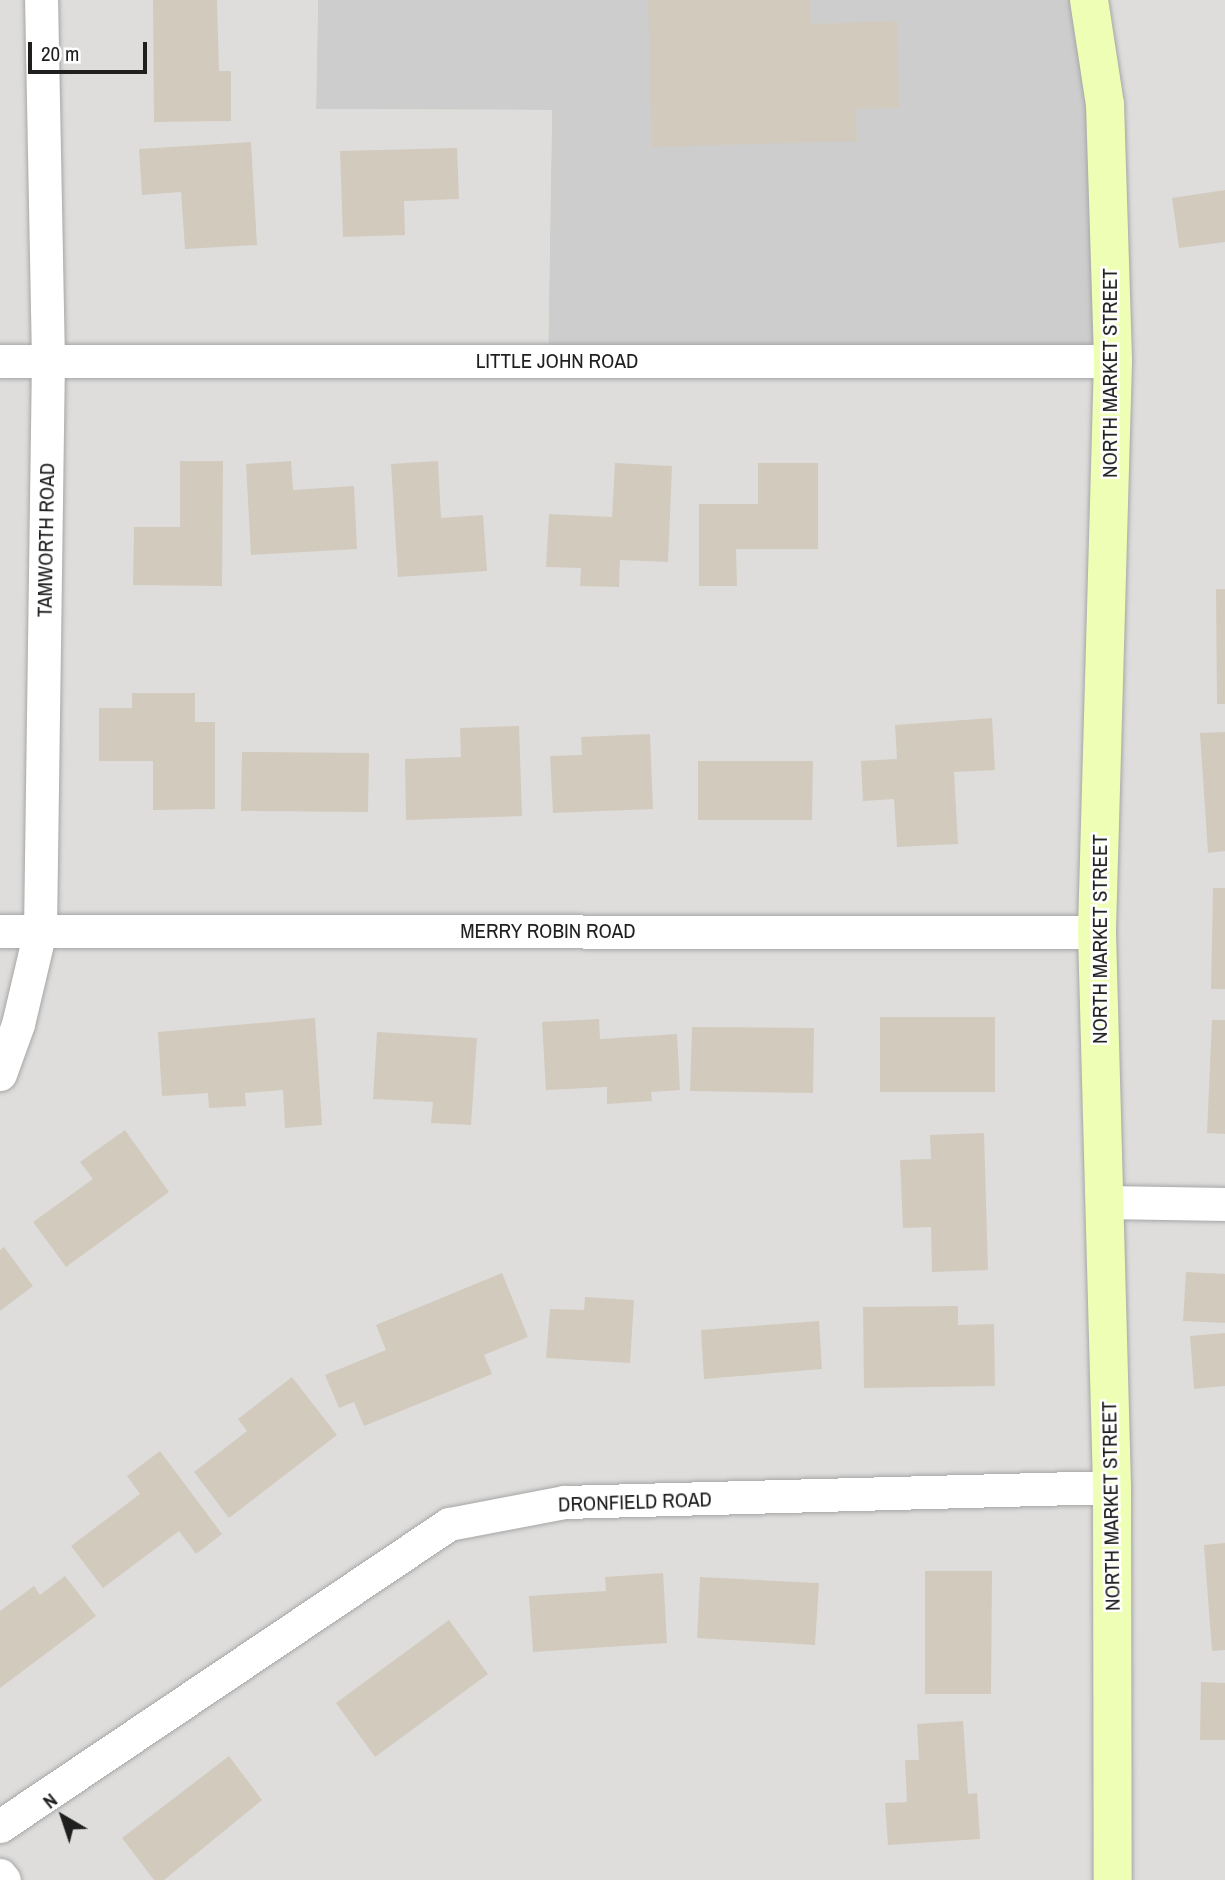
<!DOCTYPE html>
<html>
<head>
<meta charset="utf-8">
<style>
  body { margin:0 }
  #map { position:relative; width:1225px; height:1880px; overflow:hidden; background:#f1efe5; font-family:"Archivo Narrow",sans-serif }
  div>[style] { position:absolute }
  .residential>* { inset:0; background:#dedddc }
  .religious>* { inset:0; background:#cdcdcd }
  .building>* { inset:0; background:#d2cabd }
  .roads { filter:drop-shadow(0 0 2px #a6a6a6) drop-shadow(0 0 2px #a6a6a6) }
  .street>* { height:33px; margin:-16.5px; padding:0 16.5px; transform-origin:16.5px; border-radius:16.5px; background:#fff }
  .secondary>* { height:38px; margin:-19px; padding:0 19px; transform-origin:19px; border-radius:19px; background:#eeffb5 }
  span { translate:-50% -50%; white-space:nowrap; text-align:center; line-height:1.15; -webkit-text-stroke:5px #fff; paint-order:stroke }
  .street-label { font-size:21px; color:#1f1f1f }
  .north { position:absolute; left:28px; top:1782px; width:70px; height:70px; -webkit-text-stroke:5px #fff; paint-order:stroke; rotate:321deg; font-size:19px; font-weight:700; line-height:28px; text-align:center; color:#1f1f1f }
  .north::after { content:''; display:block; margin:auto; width:24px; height:32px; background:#1f1f1f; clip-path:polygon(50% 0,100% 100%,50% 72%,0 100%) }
  .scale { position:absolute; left:28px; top:42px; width:119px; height:32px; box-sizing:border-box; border:4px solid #1f1f1f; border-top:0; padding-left:9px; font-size:21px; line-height:24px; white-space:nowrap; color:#1f1f1f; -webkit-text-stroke:5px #fff; paint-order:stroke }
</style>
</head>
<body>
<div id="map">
  <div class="residential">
    <i style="clip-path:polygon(0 0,318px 0,316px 109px,552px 110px,548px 360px,1089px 0,1225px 0,1225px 1880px,0 1880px)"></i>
  </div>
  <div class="religious">
    <i style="clip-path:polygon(318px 0,1089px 0,1113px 361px,548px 361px,552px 110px,316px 109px)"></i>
  </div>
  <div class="building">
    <i style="clip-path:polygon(153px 0,217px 0,219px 71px,231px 71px,231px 121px,154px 122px)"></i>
    <i style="clip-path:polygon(648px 0,810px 0,811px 24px,897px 21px,899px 108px,856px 109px,857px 141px,652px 147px)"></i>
    <i style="clip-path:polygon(251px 142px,257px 245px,185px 249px,181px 192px,142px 195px,139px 149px)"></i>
    <i style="clip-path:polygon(457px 148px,459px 199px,404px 201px,405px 235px,343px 237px,340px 151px)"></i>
    <i style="clip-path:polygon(1225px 190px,1225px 242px,1179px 248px,1172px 198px)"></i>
    <i style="clip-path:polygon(180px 461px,223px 461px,222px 586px,133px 585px,134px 527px,180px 527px)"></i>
    <i style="clip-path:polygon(291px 461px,293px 490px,354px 486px,357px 549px,251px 555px,246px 464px)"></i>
    <i style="clip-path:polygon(438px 461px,441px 518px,483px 515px,487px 571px,398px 577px,391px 464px)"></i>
    <i style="clip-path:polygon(615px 463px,672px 466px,668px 562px,620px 560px,619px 587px,580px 586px,581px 568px,546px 567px,549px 514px,612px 517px)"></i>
    <i style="clip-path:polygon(758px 463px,818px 463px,818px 549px,736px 549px,737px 586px,699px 586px,699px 504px,758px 504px)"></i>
    <i style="clip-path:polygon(1216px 589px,1225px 589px,1225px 704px,1217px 704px)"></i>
    <i style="clip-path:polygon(132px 693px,195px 693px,195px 722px,215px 722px,215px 809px,153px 810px,153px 761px,99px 761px,99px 708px,132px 708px)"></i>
    <i style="clip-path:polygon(992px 718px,995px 770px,954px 772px,958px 844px,897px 847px,894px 799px,863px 801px,861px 761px,897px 759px,895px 725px)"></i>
    <i style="clip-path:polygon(519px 726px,522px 816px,406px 820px,405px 759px,461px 757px,460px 728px)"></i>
    <i style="clip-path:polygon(1225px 732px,1225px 851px,1208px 853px,1200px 733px)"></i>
    <i style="clip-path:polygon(650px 734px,653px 809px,553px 813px,550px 756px,582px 755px,581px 737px)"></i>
    <i style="clip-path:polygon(242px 752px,369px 753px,368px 812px,241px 811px)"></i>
    <i style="clip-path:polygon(698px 761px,813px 761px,812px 820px,698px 820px)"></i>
    <i style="clip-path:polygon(1213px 888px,1225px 888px,1225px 989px,1211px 989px)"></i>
    <i style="clip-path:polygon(880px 1017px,995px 1017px,995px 1092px,880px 1092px)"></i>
    <i style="clip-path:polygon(315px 1018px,322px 1125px,285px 1128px,283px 1090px,245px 1093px,246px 1106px,209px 1108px,208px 1093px,162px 1096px,158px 1032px)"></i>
    <i style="clip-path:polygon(599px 1019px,600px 1039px,677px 1034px,680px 1090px,651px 1092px,652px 1101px,607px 1104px,607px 1087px,546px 1090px,542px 1022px)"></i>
    <i style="clip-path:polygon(1212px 1020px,1225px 1020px,1225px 1134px,1207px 1133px)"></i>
    <i style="clip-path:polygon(692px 1027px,814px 1028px,813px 1093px,690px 1091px)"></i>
    <i style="clip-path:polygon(377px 1032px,477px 1038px,471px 1125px,431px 1123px,433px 1102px,373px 1099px)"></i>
    <i style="clip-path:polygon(125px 1130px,169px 1192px,66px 1267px,33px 1222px,93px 1179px,80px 1162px)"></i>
    <i style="clip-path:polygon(984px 1133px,988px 1270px,932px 1272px,931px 1227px,903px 1228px,900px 1160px,931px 1159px,930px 1135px)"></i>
    <i style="clip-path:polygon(4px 1247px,33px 1286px,0 1311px,0 1250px)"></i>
    <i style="clip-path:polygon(1186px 1272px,1225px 1274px,1225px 1323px,1183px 1321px)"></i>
    <i style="clip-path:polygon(502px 1273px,528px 1337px,484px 1355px,492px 1374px,364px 1426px,354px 1402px,339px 1408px,325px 1375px,386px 1350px,376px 1325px)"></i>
    <i style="clip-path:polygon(585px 1297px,634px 1300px,630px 1363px,546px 1358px,550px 1309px,584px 1310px)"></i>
    <i style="clip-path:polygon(958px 1306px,958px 1325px,994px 1324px,995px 1386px,864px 1388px,863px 1307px)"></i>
    <i style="clip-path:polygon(819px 1321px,822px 1369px,704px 1379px,701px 1330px)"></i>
    <i style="clip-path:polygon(1225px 1333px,1225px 1386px,1194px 1389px,1190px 1336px)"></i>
    <i style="clip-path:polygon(292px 1377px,337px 1435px,229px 1518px,194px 1472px,247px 1431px,238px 1419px)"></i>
    <i style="clip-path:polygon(160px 1451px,222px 1534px,196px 1554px,179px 1531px,103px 1588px,71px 1546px,140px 1494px,127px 1476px)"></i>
    <i style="clip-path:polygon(1225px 1543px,1225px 1650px,1212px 1651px,1204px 1545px)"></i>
    <i style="clip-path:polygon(925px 1571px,992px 1571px,991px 1694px,925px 1694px)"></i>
    <i style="clip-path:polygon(663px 1573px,667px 1643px,533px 1652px,529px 1596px,606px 1591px,605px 1577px)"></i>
    <i style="clip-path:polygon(65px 1576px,96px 1616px,0 1688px,0 1611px,34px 1586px,40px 1595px)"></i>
    <i style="clip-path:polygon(700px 1577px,819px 1583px,815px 1645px,697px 1638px)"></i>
    <i style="clip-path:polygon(449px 1620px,488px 1674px,375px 1757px,336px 1703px)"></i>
    <i style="clip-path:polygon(1201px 1682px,1225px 1683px,1225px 1740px,1200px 1740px)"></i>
    <i style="clip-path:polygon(963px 1721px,968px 1794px,977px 1793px,980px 1839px,888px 1845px,885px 1803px,907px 1802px,905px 1760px,919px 1760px,917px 1724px)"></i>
    <i style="clip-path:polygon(229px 1756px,262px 1800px,164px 1880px,154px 1880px,122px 1838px)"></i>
  </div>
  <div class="roads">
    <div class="street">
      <i style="left:0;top:361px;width:1113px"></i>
      <i style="left:0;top:931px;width:1097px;rotate:0.05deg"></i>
      <i style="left:0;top:1074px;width:53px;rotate:-70.2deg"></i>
      <i style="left:18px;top:1024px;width:96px;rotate:-76.7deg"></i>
      <i style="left:40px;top:931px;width:570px;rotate:-89.2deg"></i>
      <i style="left:48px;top:361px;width:361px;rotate:-91.1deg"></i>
      <i style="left:1106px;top:1202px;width:119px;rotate:1deg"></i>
      <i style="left:0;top:1826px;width:541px;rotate:-33.93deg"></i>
      <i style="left:449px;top:1524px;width:117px;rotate:-10.8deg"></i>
      <i style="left:564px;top:1502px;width:548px;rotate:-1.57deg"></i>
      <i style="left:0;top:1875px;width:6px;rotate:51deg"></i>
    </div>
    <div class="secondary">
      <i style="left:1089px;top:0;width:105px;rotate:81.3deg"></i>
      <i style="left:1105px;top:104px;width:257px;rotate:88.2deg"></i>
      <i style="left:1113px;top:361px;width:571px;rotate:91.61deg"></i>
      <i style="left:1097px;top:932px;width:555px;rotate:88.45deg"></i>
      <i style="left:1112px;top:1487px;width:393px;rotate:89.9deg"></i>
    </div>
  </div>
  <div class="street-label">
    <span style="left:557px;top:361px">LITTLE JOHN ROAD</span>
    <span style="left:1110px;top:373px;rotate:-90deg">NORTH MARKET STREET</span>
    <span style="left:46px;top:540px;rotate:-89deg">TAMWORTH ROAD</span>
    <span style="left:548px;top:931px">MERRY ROBIN ROAD</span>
    <span style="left:1100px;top:939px;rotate:-90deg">NORTH MARKET STREET</span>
    <span style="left:635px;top:1502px;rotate:-2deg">DRONFIELD ROAD</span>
    <span style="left:1111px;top:1506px;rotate:-91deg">NORTH MARKET STREET</span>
  </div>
  <div class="north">N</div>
  <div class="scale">20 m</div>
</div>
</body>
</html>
